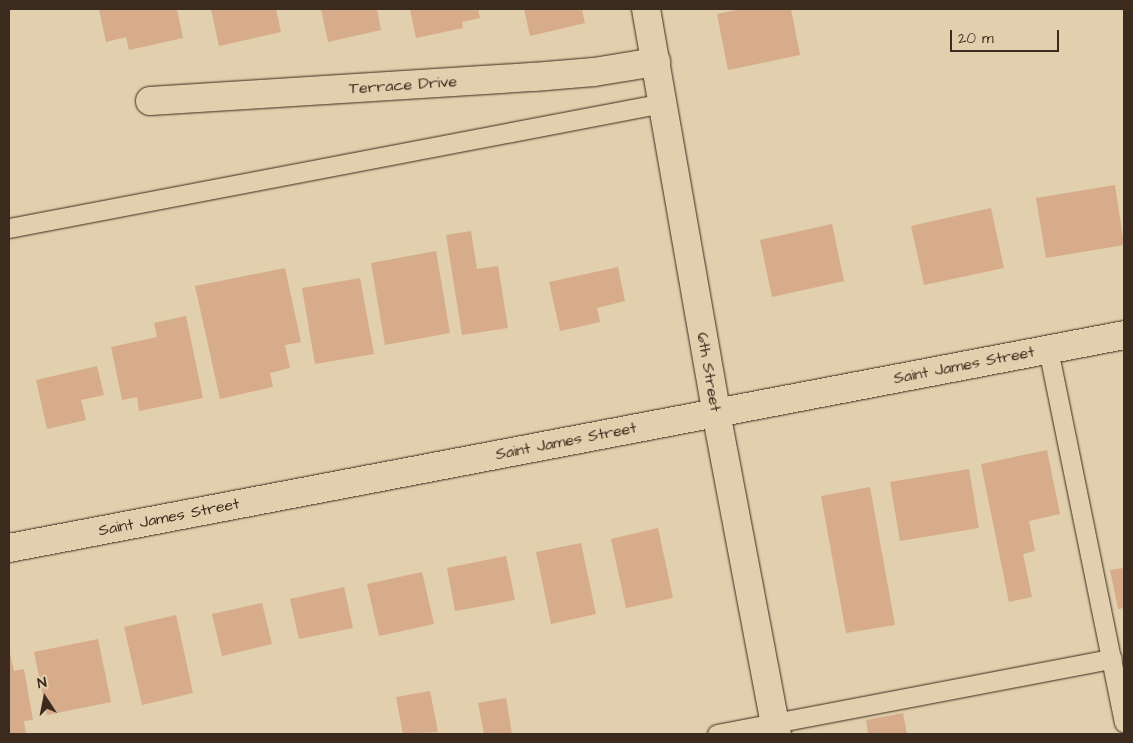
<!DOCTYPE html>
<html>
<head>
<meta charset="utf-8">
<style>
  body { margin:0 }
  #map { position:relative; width:1133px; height:743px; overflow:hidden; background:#e2cfad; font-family:"Architects Daughter",sans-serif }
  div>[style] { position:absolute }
  .building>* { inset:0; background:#d6ac8b }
  .roads { filter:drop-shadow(0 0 1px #3b2a1e) drop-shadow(0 0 1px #3b2a1e) }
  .lane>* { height:19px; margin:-9.5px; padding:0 9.5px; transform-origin:9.5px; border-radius:9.5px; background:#e2cfad }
  .street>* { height:28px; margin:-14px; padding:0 14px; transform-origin:14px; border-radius:14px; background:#e2cfad }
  span { translate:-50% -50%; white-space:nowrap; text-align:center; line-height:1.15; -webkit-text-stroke:4px #e2cfad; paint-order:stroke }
  .street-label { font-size:16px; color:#3b2a1e }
  .frame { position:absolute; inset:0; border:10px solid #3b2a1e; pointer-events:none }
  .north { position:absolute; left:20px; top:673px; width:50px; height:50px; -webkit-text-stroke:4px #e2cfad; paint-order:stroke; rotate:349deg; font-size:14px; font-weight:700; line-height:20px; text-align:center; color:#3b2a1e }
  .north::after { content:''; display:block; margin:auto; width:18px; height:22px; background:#3b2a1e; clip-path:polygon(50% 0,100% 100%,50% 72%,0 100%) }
  .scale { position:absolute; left:950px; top:30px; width:109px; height:22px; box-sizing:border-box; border:2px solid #3b2a1e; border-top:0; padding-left:6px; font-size:15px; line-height:18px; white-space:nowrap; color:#3b2a1e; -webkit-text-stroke:4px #e2cfad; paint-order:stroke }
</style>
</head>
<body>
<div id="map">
  <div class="building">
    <i style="clip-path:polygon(99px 9px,177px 9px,183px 38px,129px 50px,126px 37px,106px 42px)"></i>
    <i style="clip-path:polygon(211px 9px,276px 9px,281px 32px,219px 46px)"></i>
    <i style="clip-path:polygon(321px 9px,377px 9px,381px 30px,328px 42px)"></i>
    <i style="clip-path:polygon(410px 9px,478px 9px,480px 18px,462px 22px,463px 28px,416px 38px)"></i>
    <i style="clip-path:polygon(524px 9px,582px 9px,585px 23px,530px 36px)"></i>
    <i style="clip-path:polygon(741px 9px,791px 9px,800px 55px,728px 70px,717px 14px)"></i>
    <i style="clip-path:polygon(1115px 185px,1124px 245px,1046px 258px,1036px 198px)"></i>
    <i style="clip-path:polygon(991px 208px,1004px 268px,924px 285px,911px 226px)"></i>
    <i style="clip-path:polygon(832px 224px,844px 281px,772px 297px,760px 240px)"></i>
    <i style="clip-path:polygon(471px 231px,477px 269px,498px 266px,508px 328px,462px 335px,446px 235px)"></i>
    <i style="clip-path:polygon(436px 251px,450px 333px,385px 345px,371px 263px)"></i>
    <i style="clip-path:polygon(618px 267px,625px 301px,597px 308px,600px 322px,560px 331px,549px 282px)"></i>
    <i style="clip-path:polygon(285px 268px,301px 342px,285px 345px,290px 368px,270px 373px,273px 387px,220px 399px,195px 286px)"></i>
    <i style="clip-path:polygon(360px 278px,374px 354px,315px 364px,302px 288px)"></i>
    <i style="clip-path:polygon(186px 316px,203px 398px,139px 411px,137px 397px,122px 400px,111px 347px,157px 337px,154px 323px)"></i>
    <i style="clip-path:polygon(97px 366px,104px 395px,81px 400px,86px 420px,47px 429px,36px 380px)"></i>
    <i style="clip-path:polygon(1047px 450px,1060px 514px,1029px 521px,1035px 551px,1023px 554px,1032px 597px,1009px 602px,981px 464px)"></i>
    <i style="clip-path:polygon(969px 469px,979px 528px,900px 541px,890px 482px)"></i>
    <i style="clip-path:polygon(870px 487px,895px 625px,846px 633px,821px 496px)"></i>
    <i style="clip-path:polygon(658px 528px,673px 598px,626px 608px,611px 539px)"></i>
    <i style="clip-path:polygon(581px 543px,596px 614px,551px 624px,536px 552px)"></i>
    <i style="clip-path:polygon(506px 556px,515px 600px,455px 611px,447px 568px)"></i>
    <i style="clip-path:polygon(1124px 568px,1124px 608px,1118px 609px,1110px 570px)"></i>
    <i style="clip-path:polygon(422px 572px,434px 624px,379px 636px,367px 584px)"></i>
    <i style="clip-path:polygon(344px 587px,353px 628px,299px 639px,290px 599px)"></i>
    <i style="clip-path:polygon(262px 603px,272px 644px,222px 656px,212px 614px)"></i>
    <i style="clip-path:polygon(176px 615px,193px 693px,142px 705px,124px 627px)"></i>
    <i style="clip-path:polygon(98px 639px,111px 702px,47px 715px,34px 652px)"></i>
    <i style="clip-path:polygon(9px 649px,14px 671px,24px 669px,33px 720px,24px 721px,26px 734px,9px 734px)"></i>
    <i style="clip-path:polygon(430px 691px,438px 732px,403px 734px,396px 697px)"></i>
    <i style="clip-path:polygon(506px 698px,512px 734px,484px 734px,478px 703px)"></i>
    <i style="clip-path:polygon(903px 713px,907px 734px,868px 734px,866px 720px)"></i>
  </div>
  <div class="roads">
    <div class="lane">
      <i style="left:9px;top:228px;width:666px;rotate:-10.82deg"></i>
      <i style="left:1048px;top:349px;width:381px;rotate:78.5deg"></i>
      <i style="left:717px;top:734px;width:402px;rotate:-10.8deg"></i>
    </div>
    <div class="street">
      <i style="left:646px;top:9px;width:409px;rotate:80.1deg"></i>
      <i style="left:716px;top:412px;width:328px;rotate:79.3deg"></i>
      <i style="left:150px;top:101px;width:385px;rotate:-3.6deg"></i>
      <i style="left:534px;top:77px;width:60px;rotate:-4.8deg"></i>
      <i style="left:594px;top:72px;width:63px;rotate:-9.2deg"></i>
      <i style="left:9px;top:548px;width:1135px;rotate:-10.81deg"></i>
    </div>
  </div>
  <div class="street-label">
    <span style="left:403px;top:85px;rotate:-4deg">Terrace Drive</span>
    <span style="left:964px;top:365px;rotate:-11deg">Saint James Street</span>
    <span style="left:709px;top:372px;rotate:80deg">6th Street</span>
    <span style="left:566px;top:441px;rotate:-11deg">Saint James Street</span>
    <span style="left:169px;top:517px;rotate:-11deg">Saint James Street</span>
  </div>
  <div class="frame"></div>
  <div class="north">N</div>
  <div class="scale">20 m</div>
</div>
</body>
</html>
